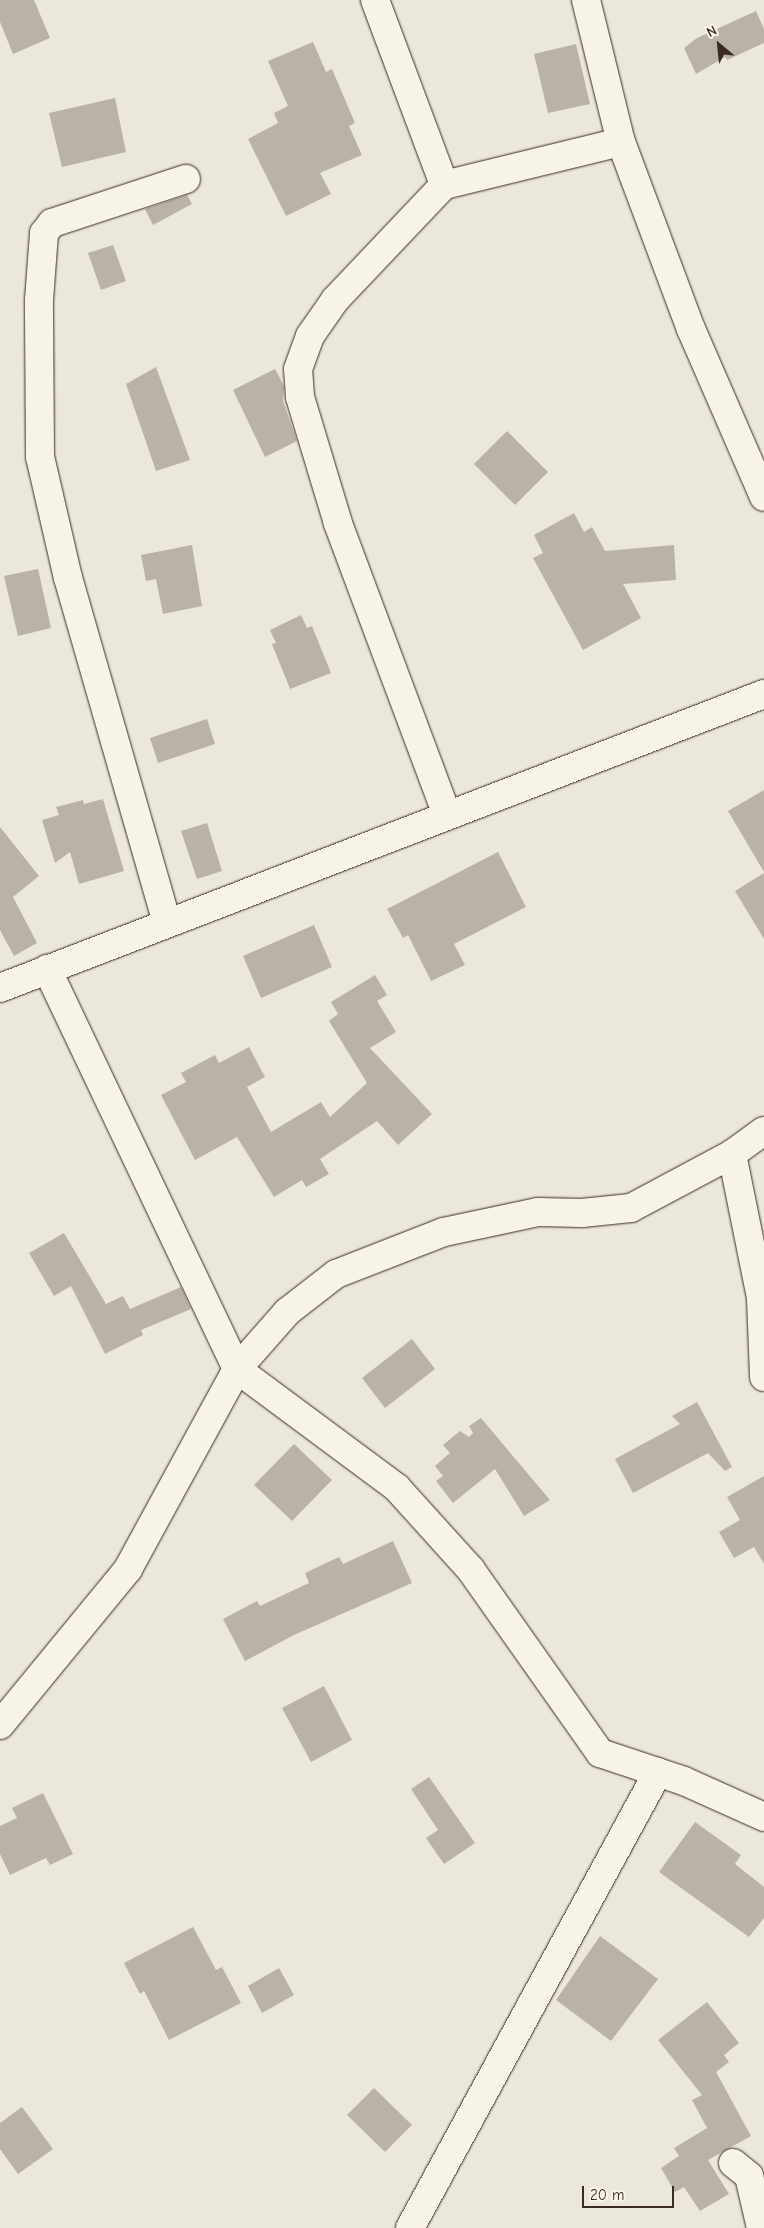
<!DOCTYPE html>
<html>
<head>
<meta charset="utf-8">
<style>
  body { margin:0 }
  #map { position:relative; width:764px; height:2228px; overflow:hidden; background:#ece7dc; font-family:"Comic Neue",sans-serif }
  div>[style] { position:absolute }
  .building>* { inset:0; background:#bab2a7 }
  .roads { filter:drop-shadow(0 0 1px #3b2a1e) drop-shadow(0 0 1px #3b2a1e) }
  .minor>* { height:28px; margin:-14px; padding:0 14px; transform-origin:14px; border-radius:14px; background:#f7f3e8 }
  span { translate:-50% -50%; white-space:nowrap; text-align:center; line-height:1.15; -webkit-text-stroke:4px #f7f3e8; paint-order:stroke }
  .north { position:absolute; left:694px; top:20px; width:50px; height:50px; -webkit-text-stroke:4px #f7f3e8; paint-order:stroke; rotate:332deg; font-size:14px; font-weight:700; line-height:20px; text-align:center; color:#3b2a1e }
  .north::after { content:''; display:block; margin:auto; width:18px; height:22px; background:#3b2a1e; clip-path:polygon(50% 0,100% 100%,50% 72%,0 100%) }
  .scale { position:absolute; left:582px; top:2186px; width:92px; height:22px; box-sizing:border-box; border:2px solid #3b2a1e; border-top:0; padding-left:6px; font-size:15px; line-height:18px; white-space:nowrap; color:#3b2a1e; -webkit-text-stroke:4px #f7f3e8; paint-order:stroke }
</style>
</head>
<body>
<div id="map">
  <div class="building">
    <i style="clip-path:polygon(0 0,34px 0,50px 38px,13px 54px,0 22px)"></i>
    <i style="clip-path:polygon(756px 11px,764px 29px,764px 43px,727px 60px,725px 57px,696px 74px,684px 48px,697px 38px)"></i>
    <i style="clip-path:polygon(313px 42px,326px 72px,332px 69px,355px 123px,349px 126px,362px 155px,320px 173px,331px 194px,286px 216px,248px 139px,278px 123px,274px 113px,288px 106px,268px 61px)"></i>
    <i style="clip-path:polygon(576px 44px,590px 104px,548px 113px,534px 54px)"></i>
    <i style="clip-path:polygon(115px 98px,126px 152px,62px 167px,49px 113px)"></i>
    <i style="clip-path:polygon(187px 195px,192px 204px,153px 225px,145px 209px)"></i>
    <i style="clip-path:polygon(113px 245px,126px 281px,101px 290px,88px 253px)"></i>
    <i style="clip-path:polygon(156px 367px,190px 460px,156px 471px,126px 384px)"></i>
    <i style="clip-path:polygon(275px 369px,284px 386px,283px 401px,297px 441px,265px 457px,233px 390px)"></i>
    <i style="clip-path:polygon(507px 431px,548px 472px,515px 505px,474px 464px)"></i>
    <i style="clip-path:polygon(574px 513px,584px 532px,592px 527px,605px 551px,674px 545px,676px 580px,623px 584px,641px 618px,583px 650px,533px 558px,543px 553px,534px 535px)"></i>
    <i style="clip-path:polygon(192px 545px,202px 606px,163px 614px,156px 579px,146px 581px,141px 555px)"></i>
    <i style="clip-path:polygon(38px 569px,51px 628px,18px 636px,4px 576px)"></i>
    <i style="clip-path:polygon(301px 615px,307px 628px,312px 626px,331px 673px,290px 689px,272px 644px,276px 643px,270px 630px)"></i>
    <i style="clip-path:polygon(207px 719px,215px 744px,158px 763px,150px 738px)"></i>
    <i style="clip-path:polygon(764px 790px,764px 872px,728px 811px)"></i>
    <i style="clip-path:polygon(103px 799px,124px 871px,79px 884px,70px 852px,55px 863px,42px 820px,59px 815px,56px 807px,83px 800px,84px 804px)"></i>
    <i style="clip-path:polygon(207px 823px,222px 871px,197px 879px,181px 831px)"></i>
    <i style="clip-path:polygon(0 827px,39px 876px,13px 897px,37px 943px,14px 956px,0 930px)"></i>
    <i style="clip-path:polygon(498px 852px,526px 907px,454px 944px,465px 965px,431px 981px,408px 935px,403px 938px,387px 909px)"></i>
    <i style="clip-path:polygon(764px 873px,764px 939px,735px 891px)"></i>
    <i style="clip-path:polygon(314px 925px,332px 967px,261px 998px,243px 956px)"></i>
    <i style="clip-path:polygon(375px 975px,387px 995px,377px 1001px,396px 1032px,370px 1048px,432px 1114px,398px 1145px,377px 1121px,320px 1159px,329px 1174px,306px 1187px,302px 1180px,274px 1197px,237px 1137px,195px 1160px,161px 1095px,186px 1082px,181px 1073px,215px 1055px,219px 1063px,249px 1047px,265px 1077px,247px 1087px,271px 1132px,321px 1102px,330px 1117px,367px 1083px,329px 1021px,338px 1014px,331px 1002px)"></i>
    <i style="clip-path:polygon(64px 1233px,106px 1304px,123px 1296px,130px 1309px,181px 1287px,191px 1309px,141px 1330px,143px 1335px,105px 1354px,71px 1286px,54px 1296px,29px 1253px)"></i>
    <i style="clip-path:polygon(412px 1339px,435px 1369px,385px 1408px,362px 1378px)"></i>
    <i style="clip-path:polygon(697px 1402px,732px 1467px,725px 1471px,708px 1453px,633px 1493px,615px 1459px,680px 1424px,672px 1416px)"></i>
    <i style="clip-path:polygon(481px 1418px,512px 1455px,550px 1500px,524px 1516px,495px 1469px,453px 1503px,436px 1481px,443px 1476px,435px 1466px,450px 1453px,443px 1445px,460px 1431px,469px 1437px,473px 1433px,469px 1426px)"></i>
    <i style="clip-path:polygon(294px 1444px,332px 1480px,292px 1521px,254px 1485px)"></i>
    <i style="clip-path:polygon(764px 1476px,764px 1564px,754px 1547px,734px 1558px,719px 1532px,740px 1520px,727px 1497px)"></i>
    <i style="clip-path:polygon(393px 1541px,412px 1583px,294px 1635px,245px 1661px,223px 1619px,257px 1601px,260px 1606px,309px 1583px,305px 1573px,339px 1557px,343px 1564px)"></i>
    <i style="clip-path:polygon(324px 1686px,352px 1740px,311px 1762px,282px 1708px)"></i>
    <i style="clip-path:polygon(429px 1777px,475px 1843px,444px 1864px,426px 1838px,438px 1830px,411px 1789px)"></i>
    <i style="clip-path:polygon(43px 1793px,73px 1854px,50px 1865px,46px 1858px,10px 1875px,0 1854px,0 1826px,17px 1818px,12px 1808px)"></i>
    <i style="clip-path:polygon(695px 1822px,741px 1855px,735px 1864px,764px 1887px,764px 1918px,749px 1937px,659px 1872px)"></i>
    <i style="clip-path:polygon(193px 1927px,216px 1970px,222px 1967px,241px 2003px,169px 2040px,144px 1991px,140px 1994px,124px 1963px)"></i>
    <i style="clip-path:polygon(600px 1936px,658px 1979px,611px 2041px,556px 2000px)"></i>
    <i style="clip-path:polygon(279px 1968px,294px 1995px,262px 2013px,248px 1986px)"></i>
    <i style="clip-path:polygon(707px 2002px,739px 2043px,724px 2055px,729px 2062px,716px 2072px,751px 2136px,708px 2160px,729px 2194px,700px 2211px,684px 2187px,675px 2192px,661px 2168px,679px 2156px,674px 2148px,707px 2128px,692px 2100px,702px 2095px,658px 2040px)"></i>
    <i style="clip-path:polygon(374px 2088px,412px 2125px,385px 2152px,347px 2115px)"></i>
    <i style="clip-path:polygon(22px 2107px,53px 2149px,18px 2174px,0 2149px,0 2123px)"></i>
  </div>
  <div class="roads">
    <div class="minor">
      <i style="left:375px;top:0;width:197px;rotate:69.5deg"></i>
      <i style="left:586px;top:0;width:146px;rotate:76.2deg"></i>
      <i style="left:621px;top:142px;width:200px;rotate:69.5deg"></i>
      <i style="left:691px;top:329px;width:183px;rotate:66.5deg"></i>
      <i style="left:447px;top:815px;width:312px;rotate:-110.5deg"></i>
      <i style="left:338px;top:523px;width:132px;rotate:-106.8deg"></i>
      <i style="left:300px;top:397px;width:28px;rotate:-94deg"></i>
      <i style="left:298px;top:369px;width:35px;rotate:-70deg"></i>
      <i style="left:310px;top:336px;width:44px;rotate:-55.2deg"></i>
      <i style="left:335px;top:300px;width:158px;rotate:-46.5deg"></i>
      <i style="left:444px;top:185px;width:182px;rotate:-13.7deg"></i>
      <i style="left:167px;top:923px;width:359px;rotate:-106deg"></i>
      <i style="left:68px;top:578px;width:124px;rotate:-103deg"></i>
      <i style="left:40px;top:457px;width:157px;rotate:-90.4deg"></i>
      <i style="left:39px;top:300px;width:67px;rotate:-85.7deg"></i>
      <i style="left:44px;top:233px;width:13px;rotate:-51deg"></i>
      <i style="left:52px;top:223px;width:141px;rotate:-18.2deg"></i>
      <i style="left:47px;top:969px;width:443px;rotate:64.6deg"></i>
      <i style="left:237px;top:1369px;width:199px;rotate:36.6deg"></i>
      <i style="left:397px;top:1488px;width:110px;rotate:47.9deg"></i>
      <i style="left:471px;top:1570px;width:224px;rotate:54.8deg"></i>
      <i style="left:600px;top:1753px;width:89px;rotate:18.4deg"></i>
      <i style="left:684px;top:1781px;width:88px;rotate:24.2deg"></i>
      <i style="left:0;top:988px;width:819px;rotate:-21.05deg"></i>
      <i style="left:732px;top:1154px;width:147px;rotate:78.6deg"></i>
      <i style="left:761px;top:1298px;width:79px;rotate:87.8deg"></i>
      <i style="left:0;top:1725px;width:202px;rotate:-50.6deg"></i>
      <i style="left:128px;top:1569px;width:228px;rotate:-61.4deg"></i>
      <i style="left:237px;top:1369px;width:76px;rotate:-48.7deg"></i>
      <i style="left:287px;top:1312px;width:62px;rotate:-37.8deg"></i>
      <i style="left:336px;top:1274px;width:116px;rotate:-21.3deg"></i>
      <i style="left:444px;top:1232px;width:96px;rotate:-12deg"></i>
      <i style="left:538px;top:1212px;width:44px;rotate:1.3deg"></i>
      <i style="left:582px;top:1213px;width:49px;rotate:-5.8deg"></i>
      <i style="left:631px;top:1208px;width:115px;rotate:-28.1deg"></i>
      <i style="left:732px;top:1154px;width:39px;rotate:-36deg"></i>
      <i style="left:733px;top:2163px;width:21px;rotate:39deg"></i>
      <i style="left:749px;top:2176px;width:53px;rotate:77deg"></i>
      <i style="left:410px;top:2228px;width:519px;rotate:-61.46deg"></i>
    </div>
  </div>
  <div class="north">N</div>
  <div class="scale">20 m</div>
</div>
</body>
</html>
